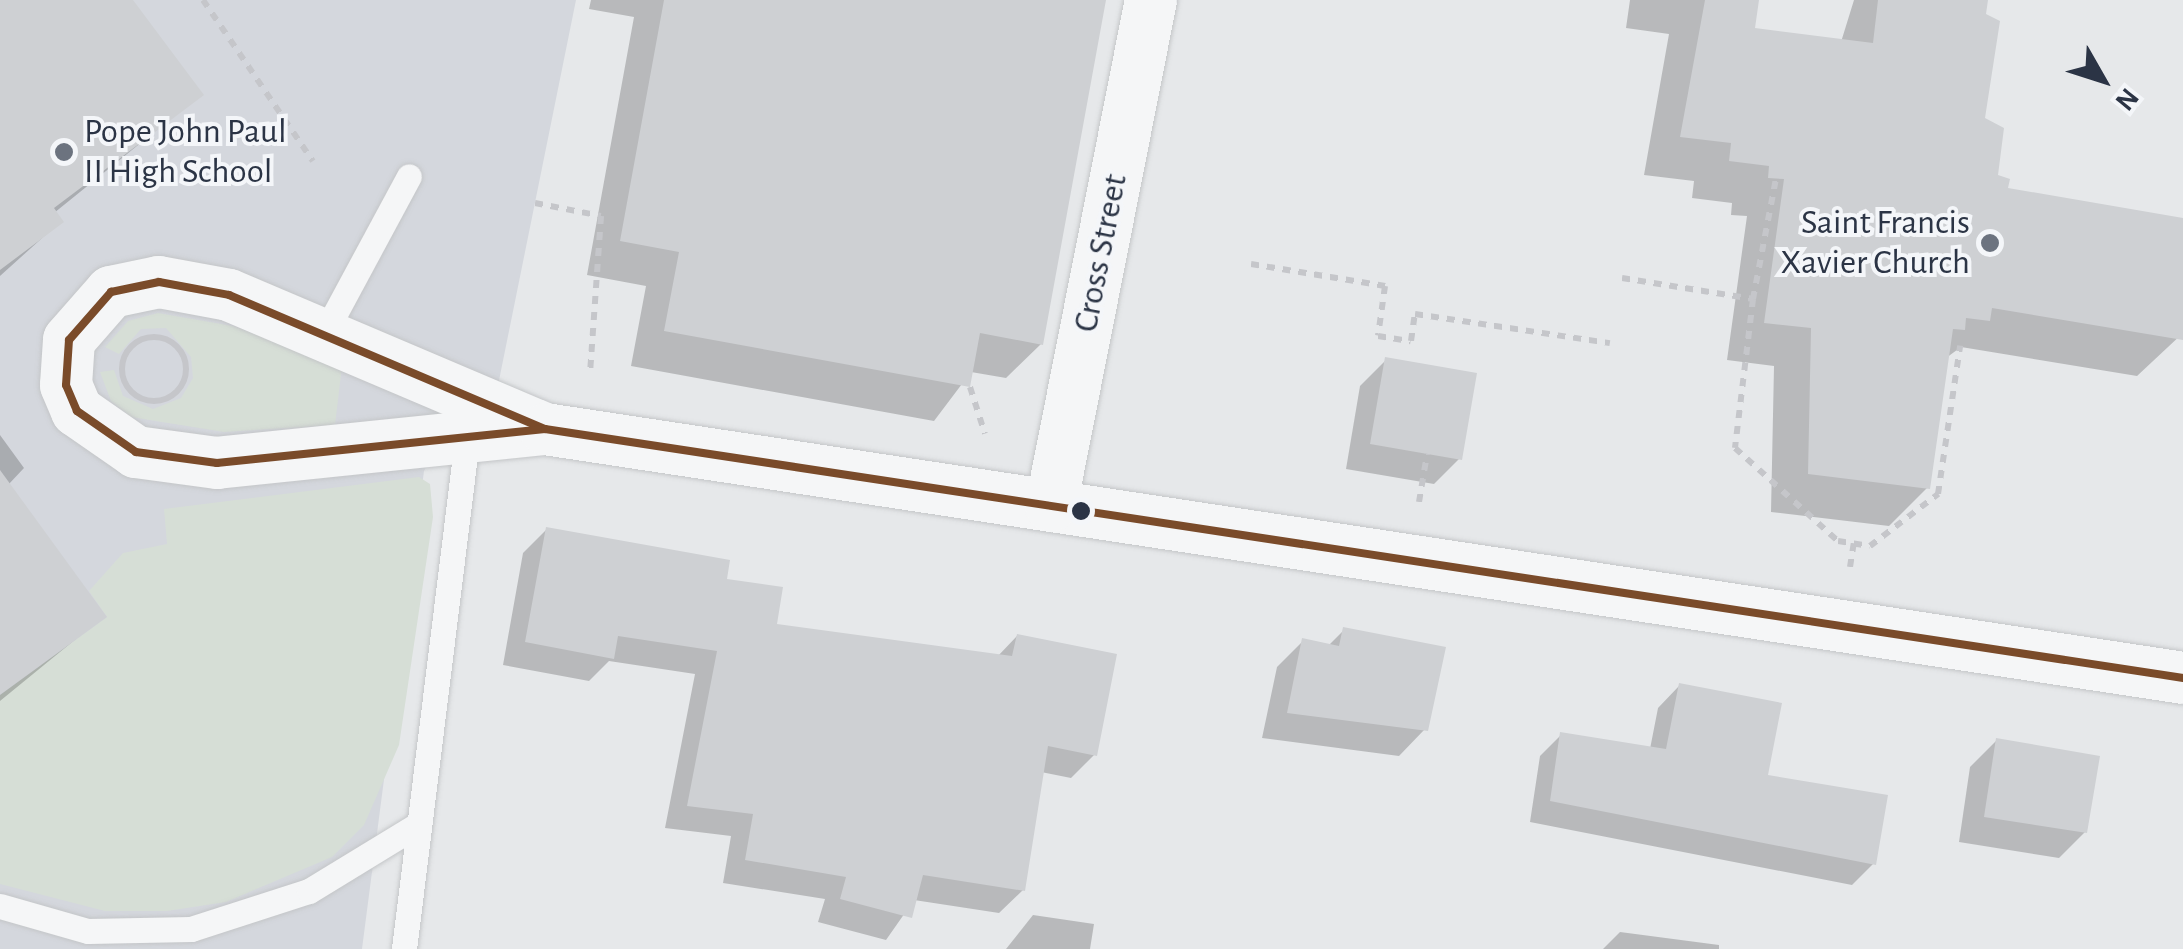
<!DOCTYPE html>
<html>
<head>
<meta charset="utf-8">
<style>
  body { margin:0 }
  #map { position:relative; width:2183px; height:949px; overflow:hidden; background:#e6e8ea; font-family:"Alegreya Sans",sans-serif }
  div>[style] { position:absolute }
  .built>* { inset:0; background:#d4d7dd }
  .green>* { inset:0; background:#d6ded6 }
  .shadow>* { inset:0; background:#0003 }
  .building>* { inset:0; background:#ced0d3 }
  .path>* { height:6px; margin-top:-3px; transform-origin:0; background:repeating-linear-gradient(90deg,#c5c6ca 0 8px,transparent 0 16px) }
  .path>.ring { margin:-3px; padding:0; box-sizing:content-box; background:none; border:6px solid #c5c6ca; border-radius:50% }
  .roads { filter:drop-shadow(0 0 2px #c4c6c8) drop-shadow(0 0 2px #c4c6c8) }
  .service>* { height:25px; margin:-12.5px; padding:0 12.5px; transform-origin:12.5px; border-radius:12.5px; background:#f5f6f7 }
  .minor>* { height:52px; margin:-26px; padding:0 26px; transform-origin:26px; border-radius:26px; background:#f5f6f7 }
  .bus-1>* { height:8px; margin:-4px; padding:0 4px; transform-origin:4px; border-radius:4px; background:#7a4b2a }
  .dots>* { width:28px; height:28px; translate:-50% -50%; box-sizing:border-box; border:5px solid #f4f6f9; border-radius:50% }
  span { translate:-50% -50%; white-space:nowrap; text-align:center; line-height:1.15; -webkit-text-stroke:8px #f4f6f9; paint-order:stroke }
  .poi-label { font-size:35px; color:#2b3445 }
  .left { translate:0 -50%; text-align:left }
  .right { translate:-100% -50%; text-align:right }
  .street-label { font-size:35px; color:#2b3445 }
  .north { position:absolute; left:2053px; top:30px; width:100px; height:100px; -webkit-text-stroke:8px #f4f6f9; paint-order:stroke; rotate:129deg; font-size:28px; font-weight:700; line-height:40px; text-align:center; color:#2b3445 }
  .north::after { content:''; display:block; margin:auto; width:35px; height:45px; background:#2b3445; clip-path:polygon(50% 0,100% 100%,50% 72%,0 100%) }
</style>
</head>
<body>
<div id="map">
  <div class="built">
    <i style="clip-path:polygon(0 0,576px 0,491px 420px,446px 434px,424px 471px,362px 949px,0 949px)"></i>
  </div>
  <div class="green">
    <i style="clip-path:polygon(158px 313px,233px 326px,342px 366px,335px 425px,224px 432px,131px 417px,111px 401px,100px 372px,114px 370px,123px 396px,153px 409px,181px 398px,193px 378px,191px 357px,166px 328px,141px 329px,119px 354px,105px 347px,128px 321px)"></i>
    <i style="clip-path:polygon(419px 477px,430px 484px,433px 517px,399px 745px,364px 825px,332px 857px,226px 902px,167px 911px,105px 911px,0 884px,0 695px,107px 617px,89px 591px,123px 553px,167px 544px,164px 509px)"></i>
  </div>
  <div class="shadow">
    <i style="clip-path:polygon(0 0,129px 0,200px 95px,54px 213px,61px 221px,0 276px)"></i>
    <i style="clip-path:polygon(591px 0,1104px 0,1041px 344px,1006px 378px,971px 372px,934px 421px,631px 366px,646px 286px,587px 275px,634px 17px,589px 9px)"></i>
    <i style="clip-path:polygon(1630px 0,1757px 0,1753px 30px,1841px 42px,1854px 0,1986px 0,1982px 119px,1995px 177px,2005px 190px,2183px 221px,2183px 333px,2137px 376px,1961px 347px,1946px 358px,1928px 487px,1889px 526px,1771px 512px,1774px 366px,1727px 360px,1747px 216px,1731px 215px,1732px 203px,1692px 198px,1694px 181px,1644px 175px,1669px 34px,1626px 28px)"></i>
    <i style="clip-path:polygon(1386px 360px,1460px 458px,1434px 484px,1346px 469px,1360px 386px)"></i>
    <i style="clip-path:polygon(0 435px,24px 468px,8px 485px,104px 616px,0 701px)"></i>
    <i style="clip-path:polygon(547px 529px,724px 581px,774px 626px,997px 657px,1017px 636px,1095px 754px,1071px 778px,1041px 772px,1023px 890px,999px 913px,914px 900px,886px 940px,818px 922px,825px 899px,723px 883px,731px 836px,665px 828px,695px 674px,609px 661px,589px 681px,503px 665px,523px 553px)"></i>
    <i style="clip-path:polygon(1344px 630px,1425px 729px,1399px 756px,1262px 738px,1277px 667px,1303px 641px,1328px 646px)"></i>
    <i style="clip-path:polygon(1679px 686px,1765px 777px,1873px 864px,1852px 885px,1530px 822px,1540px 756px,1561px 735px,1650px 749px,1658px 708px)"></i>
    <i style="clip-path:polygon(1996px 741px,2085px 832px,2059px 858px,1959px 842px,1970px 767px)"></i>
    <i style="clip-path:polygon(1033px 915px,1094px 924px,1090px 949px,1006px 949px)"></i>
    <i style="clip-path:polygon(1620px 932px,1719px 945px,1719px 949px,1603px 949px)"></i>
  </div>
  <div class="building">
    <i style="clip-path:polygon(0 0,133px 0,204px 95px,54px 208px,64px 222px,0 270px)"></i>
    <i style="clip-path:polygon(664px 0,1106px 0,1043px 345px,980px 333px,970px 387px,664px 331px,679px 252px,620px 241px)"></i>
    <i style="clip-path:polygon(1705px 0,1759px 0,1755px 28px,1873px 43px,1878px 0,1988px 0,1986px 14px,2000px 21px,1985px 118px,2004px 128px,1998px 175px,2010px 179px,2008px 188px,2183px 218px,2183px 340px,1992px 308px,1990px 321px,1966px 318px,1965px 330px,1953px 329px,1930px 489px,1808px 474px,1811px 328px,1764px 323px,1784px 179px,1768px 178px,1769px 166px,1729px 161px,1731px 143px,1680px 137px)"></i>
    <i style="clip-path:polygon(1385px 357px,1477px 373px,1462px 460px,1370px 444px)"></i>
    <i style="clip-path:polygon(0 470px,107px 617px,0 695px)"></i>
    <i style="clip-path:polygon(546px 527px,730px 560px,727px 579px,783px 587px,777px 624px,1012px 656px,1017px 634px,1117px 654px,1097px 756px,1048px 746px,1025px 891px,923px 875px,912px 918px,840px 899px,846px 877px,745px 860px,753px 814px,687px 806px,717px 651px,618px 636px,614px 659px,525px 642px)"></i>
    <i style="clip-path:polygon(1343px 627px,1446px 647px,1428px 731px,1287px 713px,1302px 638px,1339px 646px)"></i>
    <i style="clip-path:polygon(1679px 683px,1782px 703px,1768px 775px,1888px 795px,1876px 865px,1550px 801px,1560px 732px,1666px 749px)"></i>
    <i style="clip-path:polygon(1996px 738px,2100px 756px,2087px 833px,1984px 817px)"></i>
  </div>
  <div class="path">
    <i style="left:203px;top:0;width:195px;rotate:55.7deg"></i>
    <i style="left:535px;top:203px;width:67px;rotate:11.1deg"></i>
    <i style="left:601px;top:216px;width:159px;rotate:94deg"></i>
    <i style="left:1251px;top:264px;width:136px;rotate:9.3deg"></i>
    <i style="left:1385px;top:286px;width:50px;rotate:98deg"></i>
    <i style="left:1378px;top:336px;width:33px;rotate:9deg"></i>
    <i style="left:1411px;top:341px;width:27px;rotate:-82deg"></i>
    <i style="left:1415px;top:314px;width:197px;rotate:8.5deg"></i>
    <i style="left:1622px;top:278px;width:133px;rotate:9.1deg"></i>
    <i style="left:1753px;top:299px;width:123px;rotate:-79.2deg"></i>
    <i style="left:1753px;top:299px;width:150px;rotate:96.9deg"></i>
    <i style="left:1735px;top:448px;width:139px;rotate:42.1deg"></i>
    <i style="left:1838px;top:541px;width:32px;rotate:9deg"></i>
    <i style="left:1870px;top:546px;width:86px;rotate:-37.4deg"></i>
    <i style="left:1938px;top:494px;width:150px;rotate:-81.5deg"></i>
    <i class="ring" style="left:122px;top:337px;width:58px;height:58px"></i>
    <i style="left:970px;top:387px;width:49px;rotate:72.3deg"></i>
    <i style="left:1419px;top:502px;width:49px;rotate:-80.5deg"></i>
    <i style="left:1850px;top:567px;width:24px;rotate:-81deg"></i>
  </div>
  <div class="roads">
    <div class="service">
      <i style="left:324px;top:334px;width:179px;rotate:-61.7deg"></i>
      <i style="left:0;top:906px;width:91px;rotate:15.9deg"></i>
      <i style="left:88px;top:931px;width:103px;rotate:-1.1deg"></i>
      <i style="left:191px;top:929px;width:124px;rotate:-17.9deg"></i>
      <i style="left:309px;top:891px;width:123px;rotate:-31.4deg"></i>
      <i style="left:404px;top:949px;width:514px;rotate:-82.96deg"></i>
    </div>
    <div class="minor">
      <i style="left:545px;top:429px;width:330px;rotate:174.1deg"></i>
      <i style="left:217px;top:463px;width:82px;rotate:-172.3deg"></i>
      <i style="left:136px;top:452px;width:72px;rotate:-145.2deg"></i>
      <i style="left:77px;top:411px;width:28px;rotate:-113deg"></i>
      <i style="left:66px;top:385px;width:45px;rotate:-86.2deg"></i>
      <i style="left:69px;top:340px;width:64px;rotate:-48.8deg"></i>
      <i style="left:111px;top:292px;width:49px;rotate:-11.8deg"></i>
      <i style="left:159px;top:282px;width:71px;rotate:10.5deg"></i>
      <i style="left:229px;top:295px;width:343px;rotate:23deg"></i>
      <i style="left:545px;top:429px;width:1657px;rotate:8.64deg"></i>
      <i style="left:1051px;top:506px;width:516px;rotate:-78.82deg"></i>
    </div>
  </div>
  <div class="bus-1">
    <i style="left:159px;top:282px;width:71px;rotate:10.5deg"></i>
    <i style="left:229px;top:295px;width:343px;rotate:23deg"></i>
    <i style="left:545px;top:429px;width:330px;rotate:174.1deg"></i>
    <i style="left:217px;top:463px;width:82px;rotate:-172.3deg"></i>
    <i style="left:136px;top:452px;width:72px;rotate:-145.2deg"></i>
    <i style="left:77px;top:411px;width:28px;rotate:-113deg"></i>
    <i style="left:66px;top:385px;width:45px;rotate:-86.2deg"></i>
    <i style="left:69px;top:340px;width:64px;rotate:-48.8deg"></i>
    <i style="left:111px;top:292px;width:49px;rotate:-11.8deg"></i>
    <i style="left:545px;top:429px;width:1657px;rotate:8.64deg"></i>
  </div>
  <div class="dots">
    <i style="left:64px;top:152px;background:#6c737f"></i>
    <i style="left:1990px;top:243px;background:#6c737f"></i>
    <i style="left:1081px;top:511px;background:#2b3445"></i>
  </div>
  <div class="poi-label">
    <span class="left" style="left:84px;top:152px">Pope John Paul<br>II High School</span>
    <span class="right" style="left:1970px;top:243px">Saint Francis<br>Xavier Church</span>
  </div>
  <div class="street-label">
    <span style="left:1101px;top:253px;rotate:-79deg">Cross Street</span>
  </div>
  <div class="north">N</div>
</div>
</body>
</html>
